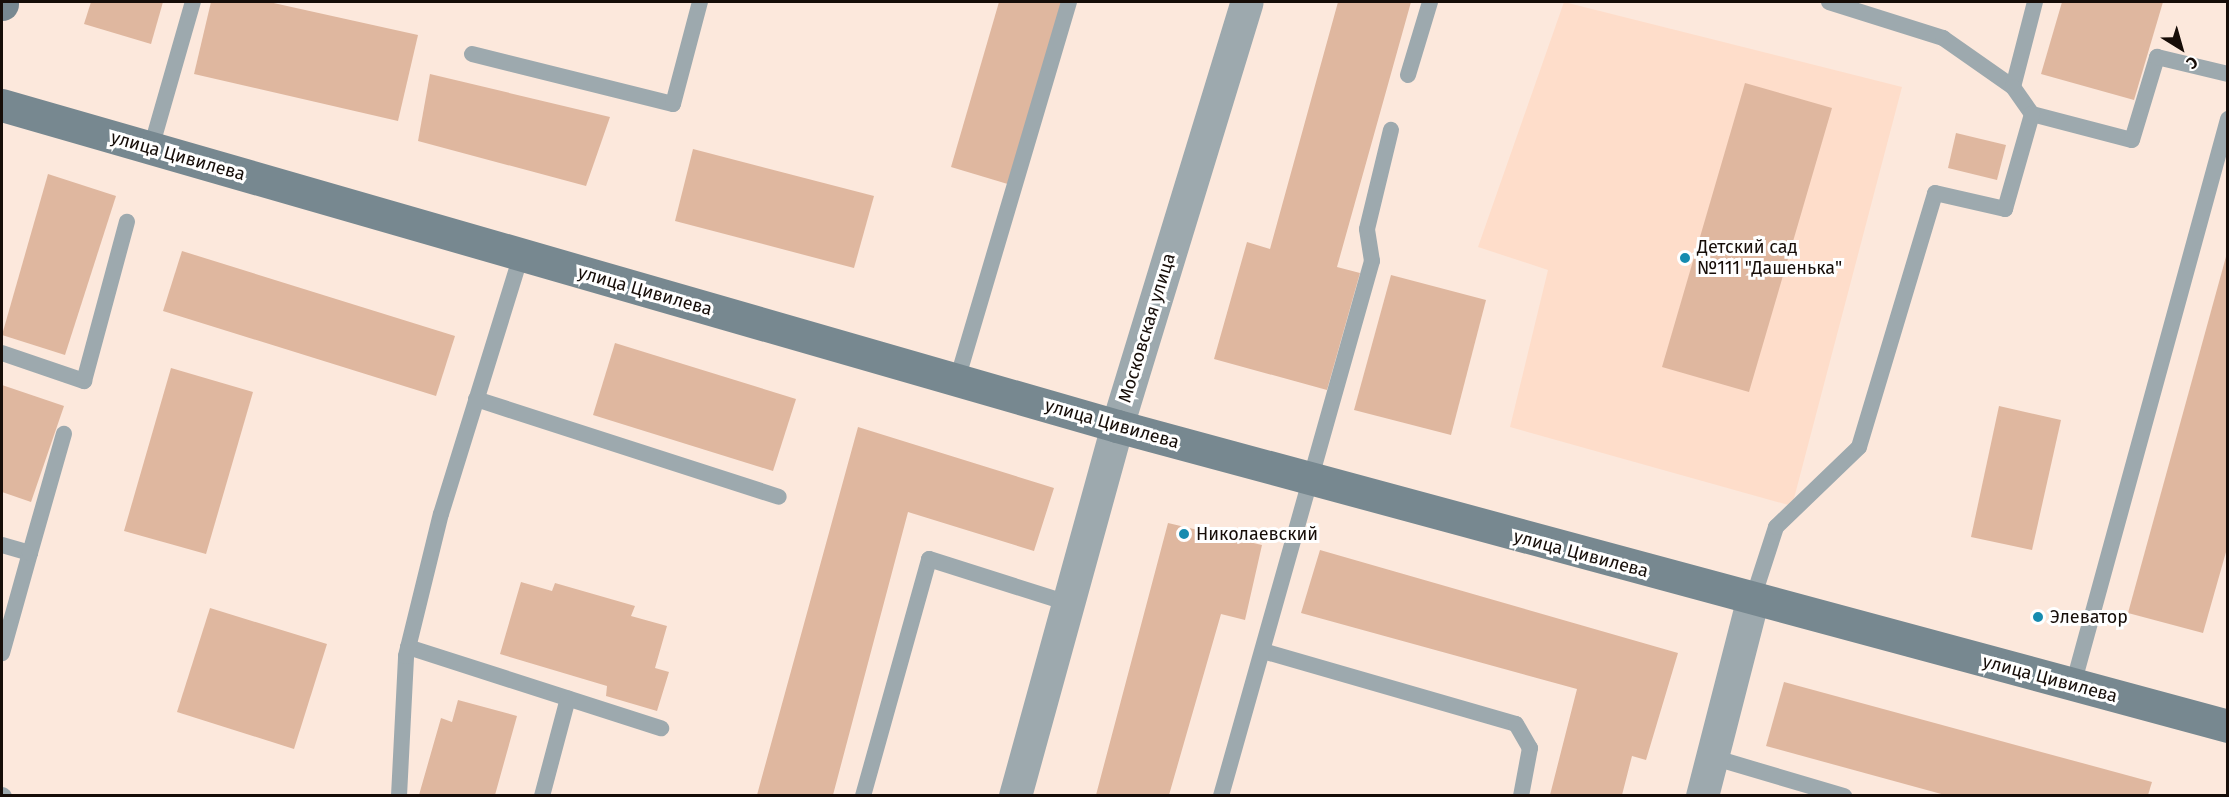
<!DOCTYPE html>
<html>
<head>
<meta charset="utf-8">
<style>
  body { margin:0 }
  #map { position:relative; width:2229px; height:797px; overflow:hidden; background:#fce8dc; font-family:"Fira Sans",sans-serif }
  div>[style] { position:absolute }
  .built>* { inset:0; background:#feddca }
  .building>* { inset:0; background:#dfb79f }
  .lane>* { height:16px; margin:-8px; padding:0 8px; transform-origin:8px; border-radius:8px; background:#9da9ae }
  .street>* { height:33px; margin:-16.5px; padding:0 16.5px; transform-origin:16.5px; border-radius:16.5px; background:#9da9ae }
  .secondary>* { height:33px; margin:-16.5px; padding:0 16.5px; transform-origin:16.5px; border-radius:16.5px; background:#778890 }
  .dots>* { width:16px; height:16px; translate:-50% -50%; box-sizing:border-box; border:3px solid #fff; border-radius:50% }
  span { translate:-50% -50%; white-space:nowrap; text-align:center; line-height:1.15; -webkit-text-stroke:6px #fff; paint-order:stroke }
  .street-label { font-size:18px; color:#160d08 }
  .poi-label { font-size:18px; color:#160d08 }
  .left { translate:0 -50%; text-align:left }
  .frame { position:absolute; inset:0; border:3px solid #160d08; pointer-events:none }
  .north { position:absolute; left:2151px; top:18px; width:60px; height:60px; -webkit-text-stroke:4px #fff; paint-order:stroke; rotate:143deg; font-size:16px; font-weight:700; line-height:24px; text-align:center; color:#160d08 }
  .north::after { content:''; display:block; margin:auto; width:21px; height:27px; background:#160d08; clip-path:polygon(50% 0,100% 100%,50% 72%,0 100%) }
</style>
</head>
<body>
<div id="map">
  <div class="built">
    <i style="clip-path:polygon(1564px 2px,1902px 87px,1792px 506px,1510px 427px,1548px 270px,1478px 247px)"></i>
  </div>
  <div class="building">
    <i style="clip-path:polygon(91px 2px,163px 2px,151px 44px,84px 24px)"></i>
    <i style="clip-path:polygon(211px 2px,269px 2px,418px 35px,398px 121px,194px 74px)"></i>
    <i style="clip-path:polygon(999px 2px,1064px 2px,1011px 185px,951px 167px)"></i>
    <i style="clip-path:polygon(1338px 2px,1411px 2px,1337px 267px,1360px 273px,1327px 390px,1214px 359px,1247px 242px,1270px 249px)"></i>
    <i style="clip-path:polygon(2062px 2px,2163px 2px,2134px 100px,2041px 74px)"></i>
    <i style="clip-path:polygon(430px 74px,610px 117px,586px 186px,418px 141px)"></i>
    <i style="clip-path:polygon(1745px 83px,1832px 108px,1749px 392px,1662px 367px)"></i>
    <i style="clip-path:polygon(1956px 133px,2006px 145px,1997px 180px,1948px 168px)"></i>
    <i style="clip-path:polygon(693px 149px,874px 196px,854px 268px,675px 221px)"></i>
    <i style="clip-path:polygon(48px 174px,116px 196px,65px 355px,2px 335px)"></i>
    <i style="clip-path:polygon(182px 251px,455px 336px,436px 396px,163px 311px)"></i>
    <i style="clip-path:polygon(2227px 253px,2228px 545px,2203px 633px,2128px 613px)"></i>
    <i style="clip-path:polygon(1391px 275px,1486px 300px,1451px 435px,1354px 410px)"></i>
    <i style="clip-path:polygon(615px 343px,796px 399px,773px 471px,593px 415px)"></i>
    <i style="clip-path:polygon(171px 368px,253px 392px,206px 554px,124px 531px)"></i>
    <i style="clip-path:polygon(2px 385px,64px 406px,31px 502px,2px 492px)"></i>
    <i style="clip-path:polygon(1999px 406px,2061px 420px,2032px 550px,1971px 537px)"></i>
    <i style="clip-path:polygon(858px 427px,1054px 488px,1034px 551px,908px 512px,833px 795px,757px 795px)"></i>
    <i style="clip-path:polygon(1168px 523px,1262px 545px,1245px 620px,1221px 614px,1169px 795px,1096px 795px)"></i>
    <i style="clip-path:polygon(1320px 550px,1678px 653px,1646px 760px,1632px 756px,1622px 795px,1550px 795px,1577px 689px,1301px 613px)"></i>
    <i style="clip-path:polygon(521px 582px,552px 591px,555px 583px,635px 606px,631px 616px,667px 626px,655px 668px,669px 672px,657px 711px,606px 696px,607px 686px,500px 654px)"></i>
    <i style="clip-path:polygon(210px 608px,327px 644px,294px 749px,177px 712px)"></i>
    <i style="clip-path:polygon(1784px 682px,2152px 782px,2148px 795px,1945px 795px,1766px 746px)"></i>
    <i style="clip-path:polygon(458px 700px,517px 716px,495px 795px,419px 795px,441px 718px,452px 722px)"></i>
  </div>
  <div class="lane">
    <i style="left:1829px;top:2px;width:120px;rotate:17.5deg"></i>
    <i style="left:1943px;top:38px;width:85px;rotate:35deg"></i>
    <i style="left:2013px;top:87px;width:88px;rotate:-75.5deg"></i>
    <i style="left:472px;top:54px;width:207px;rotate:14deg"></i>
    <i style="left:673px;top:104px;width:106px;rotate:-75.2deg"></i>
    <i style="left:1408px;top:75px;width:76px;rotate:-73.2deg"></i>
    <i style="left:2013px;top:87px;width:33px;rotate:55deg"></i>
    <i style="left:2032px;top:114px;width:103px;rotate:14.6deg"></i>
    <i style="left:2132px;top:140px;width:87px;rotate:-73.2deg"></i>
    <i style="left:2157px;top:57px;width:73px;rotate:13.5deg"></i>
    <i style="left:151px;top:148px;width:152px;rotate:-74deg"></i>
    <i style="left:2px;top:353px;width:87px;rotate:18.9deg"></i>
    <i style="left:84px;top:381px;width:165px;rotate:-74.9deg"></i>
    <i style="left:957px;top:380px;width:394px;rotate:-73.5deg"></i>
    <i style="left:476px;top:399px;width:318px;rotate:17.9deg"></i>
    <i style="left:2px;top:545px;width:29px;rotate:16deg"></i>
    <i style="left:30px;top:553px;width:104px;rotate:105.6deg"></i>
    <i style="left:30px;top:553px;width:124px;rotate:-74.1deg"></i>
    <i style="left:1752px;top:601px;width:78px;rotate:-72deg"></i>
    <i style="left:1776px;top:527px;width:115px;rotate:-43.9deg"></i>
    <i style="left:1859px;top:447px;width:265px;rotate:-73.3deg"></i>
    <i style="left:1935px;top:193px;width:72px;rotate:12.9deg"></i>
    <i style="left:2005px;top:209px;width:99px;rotate:-74.1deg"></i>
    <i style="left:408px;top:647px;width:266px;rotate:17.8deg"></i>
    <i style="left:1263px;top:651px;width:263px;rotate:16.1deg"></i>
    <i style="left:1516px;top:724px;width:28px;rotate:60deg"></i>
    <i style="left:1530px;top:748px;width:49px;rotate:100.6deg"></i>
    <i style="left:2073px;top:685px;width:587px;rotate:-74.68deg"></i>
    <i style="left:1712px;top:757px;width:138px;rotate:16.5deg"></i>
    <i style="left:2px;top:795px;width:2px;rotate:27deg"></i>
    <i style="left:399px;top:796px;width:140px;rotate:-87.1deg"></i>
    <i style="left:406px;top:656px;width:146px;rotate:-76.2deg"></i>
    <i style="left:441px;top:514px;width:271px;rotate:-72.8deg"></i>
    <i style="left:542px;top:796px;width:101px;rotate:-75.1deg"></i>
    <i style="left:863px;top:796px;width:246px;rotate:-74.4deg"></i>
    <i style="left:929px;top:559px;width:146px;rotate:17.6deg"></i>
    <i style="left:1221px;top:796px;width:556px;rotate:-74.24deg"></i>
    <i style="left:1372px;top:261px;width:32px;rotate:-99deg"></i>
    <i style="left:1367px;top:229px;width:102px;rotate:-76.4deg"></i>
  </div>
  <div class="street">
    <i style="left:1015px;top:796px;width:384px;rotate:-74.6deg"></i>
    <i style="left:1117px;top:426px;width:443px;rotate:-73deg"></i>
    <i style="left:1702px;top:796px;width:201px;rotate:-75.6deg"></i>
  </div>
  <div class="secondary">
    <i style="left:2px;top:4px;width:2px;rotate:-90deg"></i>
    <i style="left:2px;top:105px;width:1160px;rotate:16.06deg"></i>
    <i style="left:1117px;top:426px;width:1151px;rotate:15.11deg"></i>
  </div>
  <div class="dots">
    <i style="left:1685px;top:258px;background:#168baf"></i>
    <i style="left:1184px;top:534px;background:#168baf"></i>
    <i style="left:2038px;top:617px;background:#168baf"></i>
  </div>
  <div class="street-label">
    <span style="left:178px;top:156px;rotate:16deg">улица Цивилева</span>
    <span style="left:645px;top:291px;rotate:16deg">улица Цивилева</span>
    <span style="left:1147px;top:328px;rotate:-73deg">Московская улица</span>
    <span style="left:1112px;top:424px;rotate:16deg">улица Цивилева</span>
    <span style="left:1581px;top:554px;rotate:15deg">улица Цивилева</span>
    <span style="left:2050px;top:679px;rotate:15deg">улица Цивилева</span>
  </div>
  <div class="poi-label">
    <span class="left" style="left:1697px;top:258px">Детский сад<br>№111 "Дашенька"</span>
    <span class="left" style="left:1196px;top:534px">Николаевский</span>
    <span class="left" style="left:2050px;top:617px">Элеватор</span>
  </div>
  <div class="frame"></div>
  <div class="north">С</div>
</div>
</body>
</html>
